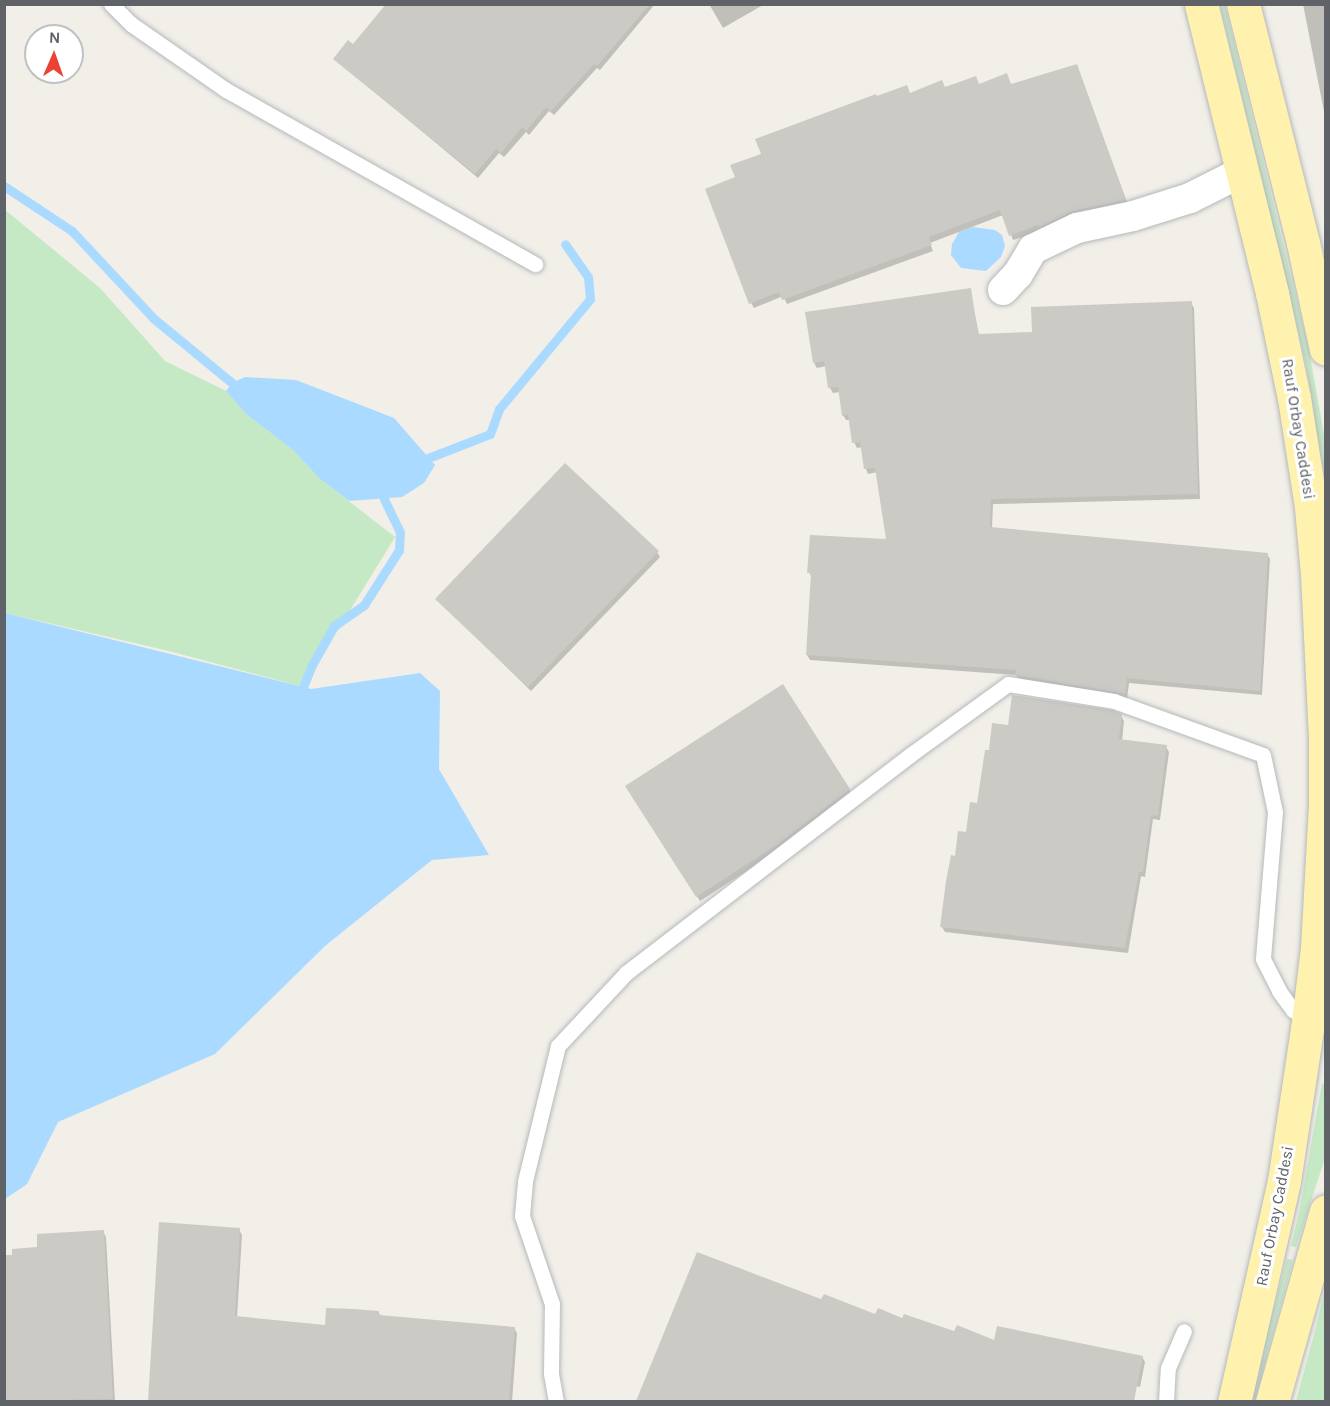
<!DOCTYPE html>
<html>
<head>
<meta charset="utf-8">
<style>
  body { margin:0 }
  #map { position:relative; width:1330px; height:1406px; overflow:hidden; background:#f1efe8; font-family:Karla,sans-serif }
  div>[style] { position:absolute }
  .green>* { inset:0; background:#c5e8c5 }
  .water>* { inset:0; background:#aadaff }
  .shadow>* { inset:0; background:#0003 }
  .stream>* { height:9px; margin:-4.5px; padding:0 4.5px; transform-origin:4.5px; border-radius:4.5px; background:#aadaff }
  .building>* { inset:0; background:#cccac5 }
  .roads { filter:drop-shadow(0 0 2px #b5b8bc) drop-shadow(0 0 2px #b5b8bc) }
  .lane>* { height:15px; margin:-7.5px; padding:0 7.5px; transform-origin:7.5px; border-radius:7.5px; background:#fff }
  .street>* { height:30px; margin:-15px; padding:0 15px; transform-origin:15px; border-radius:15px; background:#fff }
  .primary>* { height:33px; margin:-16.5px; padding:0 16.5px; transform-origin:16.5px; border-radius:16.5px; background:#fff2af }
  span { translate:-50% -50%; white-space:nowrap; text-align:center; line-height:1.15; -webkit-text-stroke:6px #fff; paint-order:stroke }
  .street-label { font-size:16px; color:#5f6368 }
  .frame { position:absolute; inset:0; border:6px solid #5f6368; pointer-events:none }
  .north { position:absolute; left:24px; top:24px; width:60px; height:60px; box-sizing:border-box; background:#fff; border:2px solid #bfc1c3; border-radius:50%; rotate:2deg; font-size:16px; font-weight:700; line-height:24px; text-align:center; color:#5f6368 }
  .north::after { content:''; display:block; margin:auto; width:21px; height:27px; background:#ea4335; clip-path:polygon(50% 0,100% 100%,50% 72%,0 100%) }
</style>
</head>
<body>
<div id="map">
  <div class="green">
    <i style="clip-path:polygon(1220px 5px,1225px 5px,1309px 350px,1325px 440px,1325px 484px,1306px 364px)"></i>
    <i style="clip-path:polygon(4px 209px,100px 288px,165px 361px,226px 391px,246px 414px,293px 450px,319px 478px,395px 537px,303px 687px,169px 651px,5px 613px)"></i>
    <i style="clip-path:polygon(1322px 1083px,1326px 1085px,1325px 1158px,1296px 1247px,1291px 1246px,1300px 1208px)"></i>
    <i style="clip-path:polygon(1287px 1259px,1293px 1260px,1255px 1401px,1249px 1402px)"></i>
    <i style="clip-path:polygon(1325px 1289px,1325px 1401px,1296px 1401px,1315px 1331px)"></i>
  </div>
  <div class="water">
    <i style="clip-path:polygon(973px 227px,995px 230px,1002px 235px,1005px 246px,1001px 257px,986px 271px,961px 268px,951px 255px,952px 244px,959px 232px)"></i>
    <i style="clip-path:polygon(245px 377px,296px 380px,394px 418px,435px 465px,424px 483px,402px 497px,349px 501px,319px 478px,293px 450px,246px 414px,226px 391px,232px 383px)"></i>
    <i style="clip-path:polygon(5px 613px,311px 689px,420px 673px,440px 691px,439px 769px,489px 855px,432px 860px,325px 946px,215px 1054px,58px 1122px,27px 1184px,5px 1199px)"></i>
  </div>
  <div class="shadow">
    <i style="clip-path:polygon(394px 4px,655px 4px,600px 70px,597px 68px,554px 115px,549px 111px,529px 135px,526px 132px,504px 157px,499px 153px,478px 178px,335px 59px,353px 46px)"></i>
    <i style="clip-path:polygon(709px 4px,765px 4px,723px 28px)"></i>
    <i style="clip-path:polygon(1303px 4px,1326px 4px,1326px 122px)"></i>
    <i style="clip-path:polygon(1077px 66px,1128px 205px,1013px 240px,1003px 215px,930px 243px,933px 251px,787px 304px,783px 296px,754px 308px,751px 303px,737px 178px,763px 155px,877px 98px,979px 85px,1011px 86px)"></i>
    <i style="clip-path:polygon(970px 290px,979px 335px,1033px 333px,1191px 303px,1194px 308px,1200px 499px,993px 504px,992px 529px,1267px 554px,1270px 559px,1262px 695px,1129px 683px,1127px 699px,1020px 680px,1016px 675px,810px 660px,807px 655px,812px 578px,809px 572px,888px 541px,878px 472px,868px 474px,866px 469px,862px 447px,857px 448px,854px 442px,850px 420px,846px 420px,843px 415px,840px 392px,833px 393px,830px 388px,827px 366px,817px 368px,814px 363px)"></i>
    <i style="clip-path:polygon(657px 552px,660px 557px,531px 691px,437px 599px)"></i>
    <i style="clip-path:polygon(782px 686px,852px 794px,779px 850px,700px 901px,627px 787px)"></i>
    <i style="clip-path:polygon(1121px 716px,1124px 721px,1122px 741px,1166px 747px,1169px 752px,1160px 820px,1153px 819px,1145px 877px,1141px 876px,1128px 953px,945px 932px,942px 927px,956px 858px,978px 805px,990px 752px,1009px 727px)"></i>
    <i style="clip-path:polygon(160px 1223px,239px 1230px,242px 1235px,237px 1318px,326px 1327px,378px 1312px,381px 1316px,514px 1328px,517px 1333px,512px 1402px,150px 1402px)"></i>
    <i style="clip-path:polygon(103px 1232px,106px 1237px,115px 1402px,4px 1402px,4px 1257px)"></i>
    <i style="clip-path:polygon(697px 1254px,822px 1301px,876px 1316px,995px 1342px,1142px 1357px,1145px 1362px,1140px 1387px,1132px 1385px,1128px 1402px,638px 1402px)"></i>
  </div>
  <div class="stream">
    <i style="left:4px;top:186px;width:82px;rotate:33.5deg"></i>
    <i style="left:72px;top:231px;width:119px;rotate:47deg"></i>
    <i style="left:153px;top:318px;width:102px;rotate:39.4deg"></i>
    <i style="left:428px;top:458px;width:66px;rotate:-21.2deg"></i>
    <i style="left:490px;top:434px;width:27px;rotate:-70deg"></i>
    <i style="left:499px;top:409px;width:143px;rotate:-50.4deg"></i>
    <i style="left:590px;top:299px;width:22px;rotate:-95deg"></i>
    <i style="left:588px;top:277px;width:40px;rotate:-124.9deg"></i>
    <i style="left:303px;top:687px;width:24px;rotate:-68deg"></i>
    <i style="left:312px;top:665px;width:45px;rotate:-60.6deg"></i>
    <i style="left:334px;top:626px;width:37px;rotate:-35deg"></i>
    <i style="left:364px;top:605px;width:65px;rotate:-57.5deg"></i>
    <i style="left:399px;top:550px;width:18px;rotate:-87deg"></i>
    <i style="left:400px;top:532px;width:37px;rotate:-116deg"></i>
  </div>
  <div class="building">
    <i style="clip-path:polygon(386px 4px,650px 4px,597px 66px,594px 64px,551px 111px,546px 107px,526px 131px,522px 127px,501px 153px,496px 149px,475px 174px,333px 59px,348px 40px,353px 44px)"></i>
    <i style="clip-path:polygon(1077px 64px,1126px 200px,1073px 211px,1039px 227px,1038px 225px,1009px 236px,1000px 210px,929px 237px,932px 245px,782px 300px,779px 292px,749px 304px,705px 189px,735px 177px,730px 165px,761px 154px,755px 139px,876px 94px,877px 96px,907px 85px,910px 93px,942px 80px,945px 87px,976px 76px,979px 84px,1007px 73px,1011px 84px)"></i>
    <i style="clip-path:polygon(971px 288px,978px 334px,1032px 332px,1031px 307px,1192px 301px,1198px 494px,991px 499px,990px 527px,1268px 553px,1260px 691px,1127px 678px,1125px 694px,1015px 675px,1016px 670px,806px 655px,811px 573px,807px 573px,810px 535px,886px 539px,875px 468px,864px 469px,860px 442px,852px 443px,848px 415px,842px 416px,838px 387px,828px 388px,824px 361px,813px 363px,805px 312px)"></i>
    <i style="clip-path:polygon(565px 463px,659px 551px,528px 687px,435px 599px)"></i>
    <i style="clip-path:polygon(783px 684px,850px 789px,777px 845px,696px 897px,625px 786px)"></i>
    <i style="clip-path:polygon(1012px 695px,1112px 710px,1122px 714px,1119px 739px,1167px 745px,1158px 816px,1151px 815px,1143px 872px,1139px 872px,1125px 948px,940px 927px,946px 881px,951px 855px,955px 856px,958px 831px,966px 832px,970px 802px,977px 803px,985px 750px,989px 750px,992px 723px,1008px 725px)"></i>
    <i style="clip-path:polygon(159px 1222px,240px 1228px,235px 1316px,325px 1325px,326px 1308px,354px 1309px,379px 1311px,379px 1315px,515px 1327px,509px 1401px,148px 1401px)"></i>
    <i style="clip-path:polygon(104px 1230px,113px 1399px,4px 1401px,4px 1255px,12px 1255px,12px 1249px,37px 1247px,37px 1234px)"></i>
    <i style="clip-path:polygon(697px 1252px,821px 1299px,824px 1294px,875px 1314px,878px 1308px,902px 1318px,904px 1314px,954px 1331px,957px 1325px,994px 1340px,997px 1326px,1143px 1356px,1134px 1401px,636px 1401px)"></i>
  </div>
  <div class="roads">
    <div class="lane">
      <i style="left:111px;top:4px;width:28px;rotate:45deg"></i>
      <i style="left:131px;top:24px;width:116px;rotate:34.8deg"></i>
      <i style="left:226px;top:90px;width:355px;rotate:29.4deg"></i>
      <i style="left:556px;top:1402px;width:29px;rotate:-100deg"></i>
      <i style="left:551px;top:1373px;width:69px;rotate:-89.2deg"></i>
      <i style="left:552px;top:1304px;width:93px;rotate:-108.8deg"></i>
      <i style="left:522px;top:1216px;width:35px;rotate:-85deg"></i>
      <i style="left:525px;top:1181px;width:139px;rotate:-76.3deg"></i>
      <i style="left:558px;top:1046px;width:100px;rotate:-47deg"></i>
      <i style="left:626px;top:973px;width:358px;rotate:-37.5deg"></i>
      <i style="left:910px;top:755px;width:121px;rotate:-35.9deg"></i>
      <i style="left:1008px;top:684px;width:107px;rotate:9.1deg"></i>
      <i style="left:1114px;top:701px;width:158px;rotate:19.9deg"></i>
      <i style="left:1263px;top:755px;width:58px;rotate:78.1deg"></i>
      <i style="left:1275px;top:812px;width:147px;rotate:94.7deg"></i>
      <i style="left:1263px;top:959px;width:36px;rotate:63deg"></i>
      <i style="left:1279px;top:991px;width:24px;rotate:54deg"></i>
      <i style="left:1293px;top:1010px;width:18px;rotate:34deg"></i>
      <i style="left:1166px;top:1402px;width:34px;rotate:-87deg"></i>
      <i style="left:1168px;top:1368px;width:40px;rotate:-66.6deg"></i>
    </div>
    <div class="street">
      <i style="left:1003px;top:290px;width:22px;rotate:-47deg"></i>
      <i style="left:1018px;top:274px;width:29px;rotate:-59deg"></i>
      <i style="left:1033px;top:249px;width:49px;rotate:-25.5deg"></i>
      <i style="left:1077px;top:228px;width:57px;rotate:-12.1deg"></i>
      <i style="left:1133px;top:216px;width:60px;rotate:-17.5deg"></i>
      <i style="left:1190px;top:198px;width:58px;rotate:-26.6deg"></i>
    </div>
    <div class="primary">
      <i style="left:1201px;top:4px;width:298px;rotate:76.2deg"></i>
      <i style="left:1272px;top:293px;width:107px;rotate:78.2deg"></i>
      <i style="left:1294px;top:398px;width:110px;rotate:81.1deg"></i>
      <i style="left:1311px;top:507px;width:67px;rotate:84.9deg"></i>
      <i style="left:1317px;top:574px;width:162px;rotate:87.2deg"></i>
      <i style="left:1325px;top:736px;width:69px;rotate:90deg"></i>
      <i style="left:1325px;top:805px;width:143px;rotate:93.2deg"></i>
      <i style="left:1317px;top:948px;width:82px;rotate:97deg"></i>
      <i style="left:1307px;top:1029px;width:154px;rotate:98.6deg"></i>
      <i style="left:1284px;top:1181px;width:227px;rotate:102.7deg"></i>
      <i style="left:1243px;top:4px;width:246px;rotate:75.9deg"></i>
      <i style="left:1303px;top:243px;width:108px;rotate:77.8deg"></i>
      <i style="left:1272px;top:1402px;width:198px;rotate:-74.2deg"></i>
    </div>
  </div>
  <div class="street-label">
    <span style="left:1298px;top:429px;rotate:81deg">Rauf Orbay Caddesi</span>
    <span style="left:1275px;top:1216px;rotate:-79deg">Rauf Orbay Caddesi</span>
  </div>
  <div class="frame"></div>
  <div class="north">N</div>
</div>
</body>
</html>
